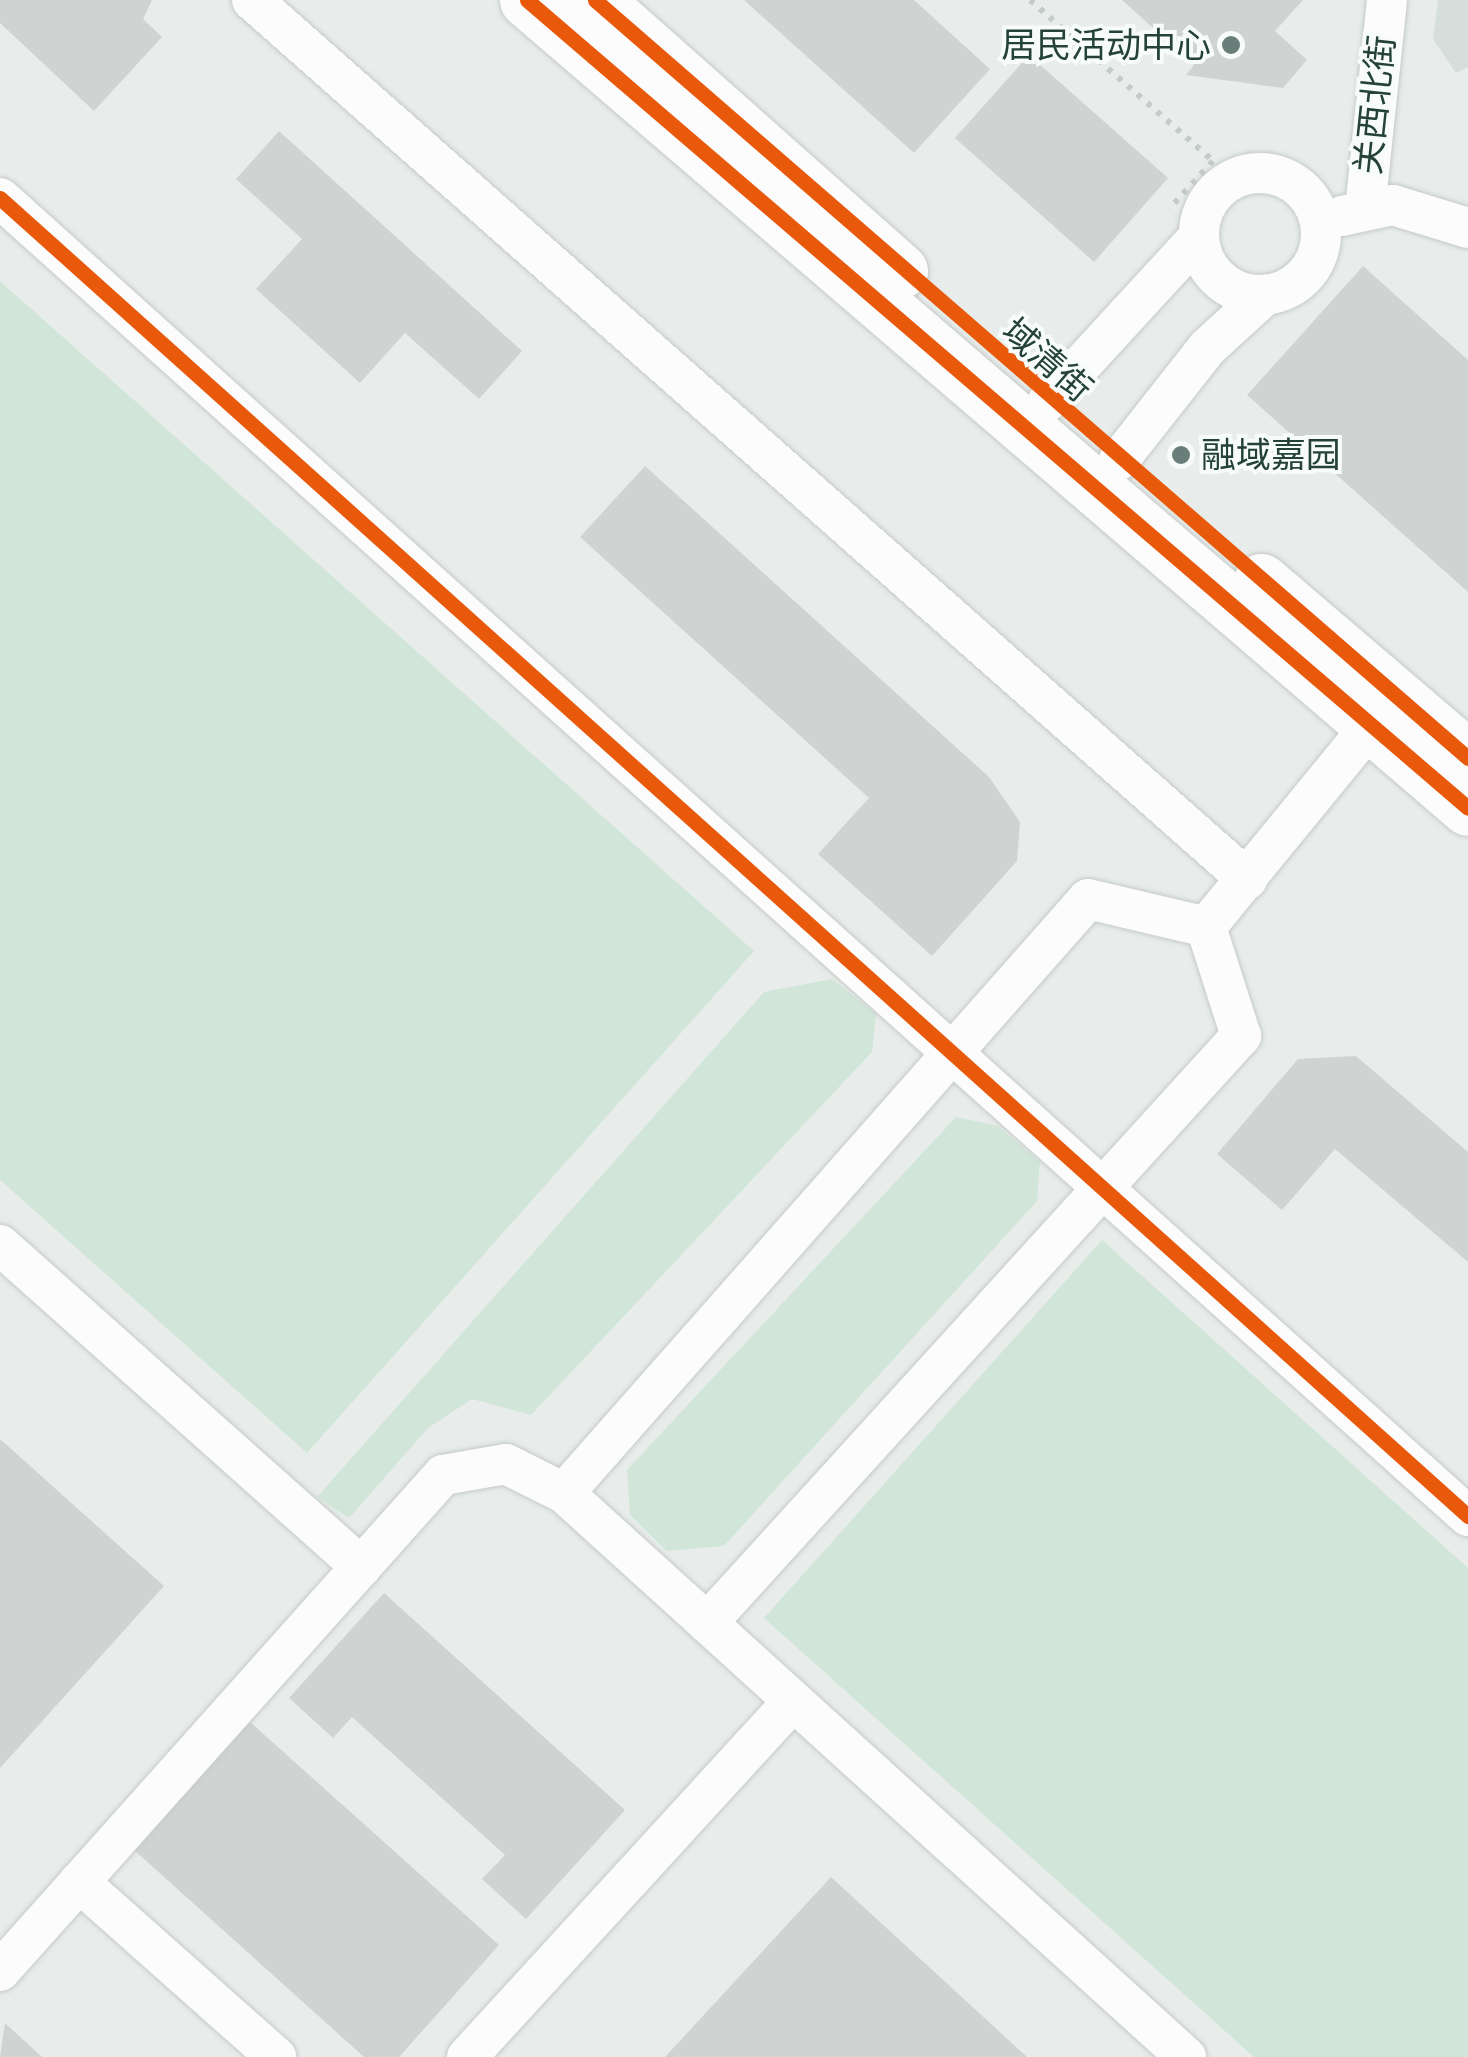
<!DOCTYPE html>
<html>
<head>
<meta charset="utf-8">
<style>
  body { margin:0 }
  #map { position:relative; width:1468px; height:2057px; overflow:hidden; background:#e8edeb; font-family:"Fira Sans","Noto Sans SC",sans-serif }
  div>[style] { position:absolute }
  .built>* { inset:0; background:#d6dedb }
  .green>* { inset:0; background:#d1e6d8 }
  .building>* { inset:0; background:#cfd4d2 }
  .path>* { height:6px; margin-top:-3px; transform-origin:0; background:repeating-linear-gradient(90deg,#c3ccca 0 5px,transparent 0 13px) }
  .roads { filter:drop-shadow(0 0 2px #c5cac8) drop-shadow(0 0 2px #c5cac8) }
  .street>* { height:40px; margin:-20px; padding:0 20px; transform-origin:20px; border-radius:20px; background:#fcfcfc }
  .street>.ring { margin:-20px; padding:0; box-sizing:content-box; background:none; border:40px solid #fcfcfc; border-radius:50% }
  .secondary>* { height:55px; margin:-27.5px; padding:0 27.5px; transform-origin:27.5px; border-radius:27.5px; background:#fcfcfc }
  .cycleway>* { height:15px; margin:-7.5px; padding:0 7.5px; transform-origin:7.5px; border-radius:7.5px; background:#e8590c }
  .dots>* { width:28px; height:28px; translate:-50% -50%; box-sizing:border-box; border:5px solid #f7fbf9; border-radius:50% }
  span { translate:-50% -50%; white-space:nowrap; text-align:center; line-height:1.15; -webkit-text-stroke:8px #f7fbf9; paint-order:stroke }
  .poi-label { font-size:35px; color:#24423a }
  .right { translate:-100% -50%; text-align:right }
  .left { translate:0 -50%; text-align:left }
  .street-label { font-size:35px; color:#24423a }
</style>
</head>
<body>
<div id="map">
  <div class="built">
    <i style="clip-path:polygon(1438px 0,1468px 0,1468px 67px,1456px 73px,1433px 39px)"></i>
  </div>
  <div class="green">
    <i style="clip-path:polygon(0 281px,754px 951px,307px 1453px,0 1180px)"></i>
    <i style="clip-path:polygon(832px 979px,876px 1014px,872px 1052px,531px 1415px,472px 1399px,428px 1428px,349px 1518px,317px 1497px,764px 992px)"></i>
    <i style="clip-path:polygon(956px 1117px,998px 1126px,1040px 1162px,1037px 1201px,724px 1546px,667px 1551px,630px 1515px,627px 1470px)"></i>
    <i style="clip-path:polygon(1102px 1240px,1468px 1568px,1468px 2057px,1254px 2057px,764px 1618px)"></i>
  </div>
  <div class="building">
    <i style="clip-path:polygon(0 0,152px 0,143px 19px,162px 37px,94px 111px,0 23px)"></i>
    <i style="clip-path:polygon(744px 0,914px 0,990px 69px,914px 153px)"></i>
    <i style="clip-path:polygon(1122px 0,1303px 0,1275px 31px,1307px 60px,1283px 88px,1186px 75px,1194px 65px)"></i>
    <i style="clip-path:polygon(1029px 55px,1168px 178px,1094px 262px,955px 138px)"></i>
    <i style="clip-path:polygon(279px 131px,522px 351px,479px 399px,405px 333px,360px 383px,256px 289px,302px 239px,236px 179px)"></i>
    <i style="clip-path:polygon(1363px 266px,1468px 360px,1468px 592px,1247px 395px)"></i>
    <i style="clip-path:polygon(645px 466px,989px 777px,1020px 822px,1017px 861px,932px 956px,818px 854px,869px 798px,580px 537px)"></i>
    <i style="clip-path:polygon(1356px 1056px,1468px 1152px,1468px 1262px,1335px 1149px,1282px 1210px,1217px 1154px,1298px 1059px)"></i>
    <i style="clip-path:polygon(0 1439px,164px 1586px,0 1768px)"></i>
    <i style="clip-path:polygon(384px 1593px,625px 1810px,526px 1919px,482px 1879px,505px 1855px,352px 1717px,333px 1738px,289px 1698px)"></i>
    <i style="clip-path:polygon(250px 1722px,499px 1945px,399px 2057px,364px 2057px,134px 1850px)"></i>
    <i style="clip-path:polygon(831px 1877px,1027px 2057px,665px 2057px)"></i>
    <i style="clip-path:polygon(5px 2023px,42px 2057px,0 2057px)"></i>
  </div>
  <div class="path">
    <i style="left:1030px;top:0;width:244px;rotate:41.3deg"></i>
    <i style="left:1213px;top:161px;width:65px;rotate:132.5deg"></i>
  </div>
  <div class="roads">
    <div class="street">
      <i style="left:252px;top:0;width:1328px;rotate:41.46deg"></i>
      <i class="ring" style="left:1199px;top:173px;width:82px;height:82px"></i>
      <i style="left:0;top:198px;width:1973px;rotate:41.92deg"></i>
      <i style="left:1365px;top:210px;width:211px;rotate:-84deg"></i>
      <i style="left:1342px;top:216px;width:52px;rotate:-12.2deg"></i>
      <i style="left:1393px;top:205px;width:78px;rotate:17deg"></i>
      <i style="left:1048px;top:401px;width:222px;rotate:-47.4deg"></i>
      <i style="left:1119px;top:460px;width:142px;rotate:-51.8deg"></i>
      <i style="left:1207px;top:348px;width:79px;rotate:-42.4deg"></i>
      <i style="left:1206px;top:927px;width:286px;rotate:-50.7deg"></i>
      <i style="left:0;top:1245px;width:484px;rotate:41.7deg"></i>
      <i style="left:564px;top:1493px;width:792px;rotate:-48.58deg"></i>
      <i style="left:1088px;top:899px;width:121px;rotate:13.3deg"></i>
      <i style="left:707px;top:1623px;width:794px;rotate:-47.71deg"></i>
      <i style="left:1241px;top:1036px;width:114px;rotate:-107.8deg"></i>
      <i style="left:79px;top:1882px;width:264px;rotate:41.6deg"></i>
      <i style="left:0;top:1971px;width:665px;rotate:-48.23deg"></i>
      <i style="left:443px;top:1475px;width:64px;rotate:-9.9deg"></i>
      <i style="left:506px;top:1464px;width:65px;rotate:26.6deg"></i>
      <i style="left:564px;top:1493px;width:840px;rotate:42.2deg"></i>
      <i style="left:467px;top:2057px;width:483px;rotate:-47.5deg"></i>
    </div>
    <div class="secondary">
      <i style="left:527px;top:0;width:1240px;rotate:40.65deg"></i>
      <i style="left:595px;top:0;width:408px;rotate:41.6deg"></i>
      <i style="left:1261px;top:581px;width:272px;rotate:40.5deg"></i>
    </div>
  </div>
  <div class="cycleway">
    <i style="left:527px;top:0;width:1240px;rotate:40.65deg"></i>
    <i style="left:595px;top:0;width:1156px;rotate:40.97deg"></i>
    <i style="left:0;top:198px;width:1973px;rotate:41.92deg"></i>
  </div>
  <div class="dots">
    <i style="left:1231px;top:45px;background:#697e78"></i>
    <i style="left:1181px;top:455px;background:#697e78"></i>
  </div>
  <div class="poi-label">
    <span class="right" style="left:1211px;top:45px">居民活动中心</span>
    <span class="left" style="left:1201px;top:455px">融域嘉园</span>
  </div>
  <div class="street-label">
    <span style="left:1375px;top:105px;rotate:-84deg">关西北街</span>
    <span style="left:1047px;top:360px;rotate:41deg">域清街</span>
  </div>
</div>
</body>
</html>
